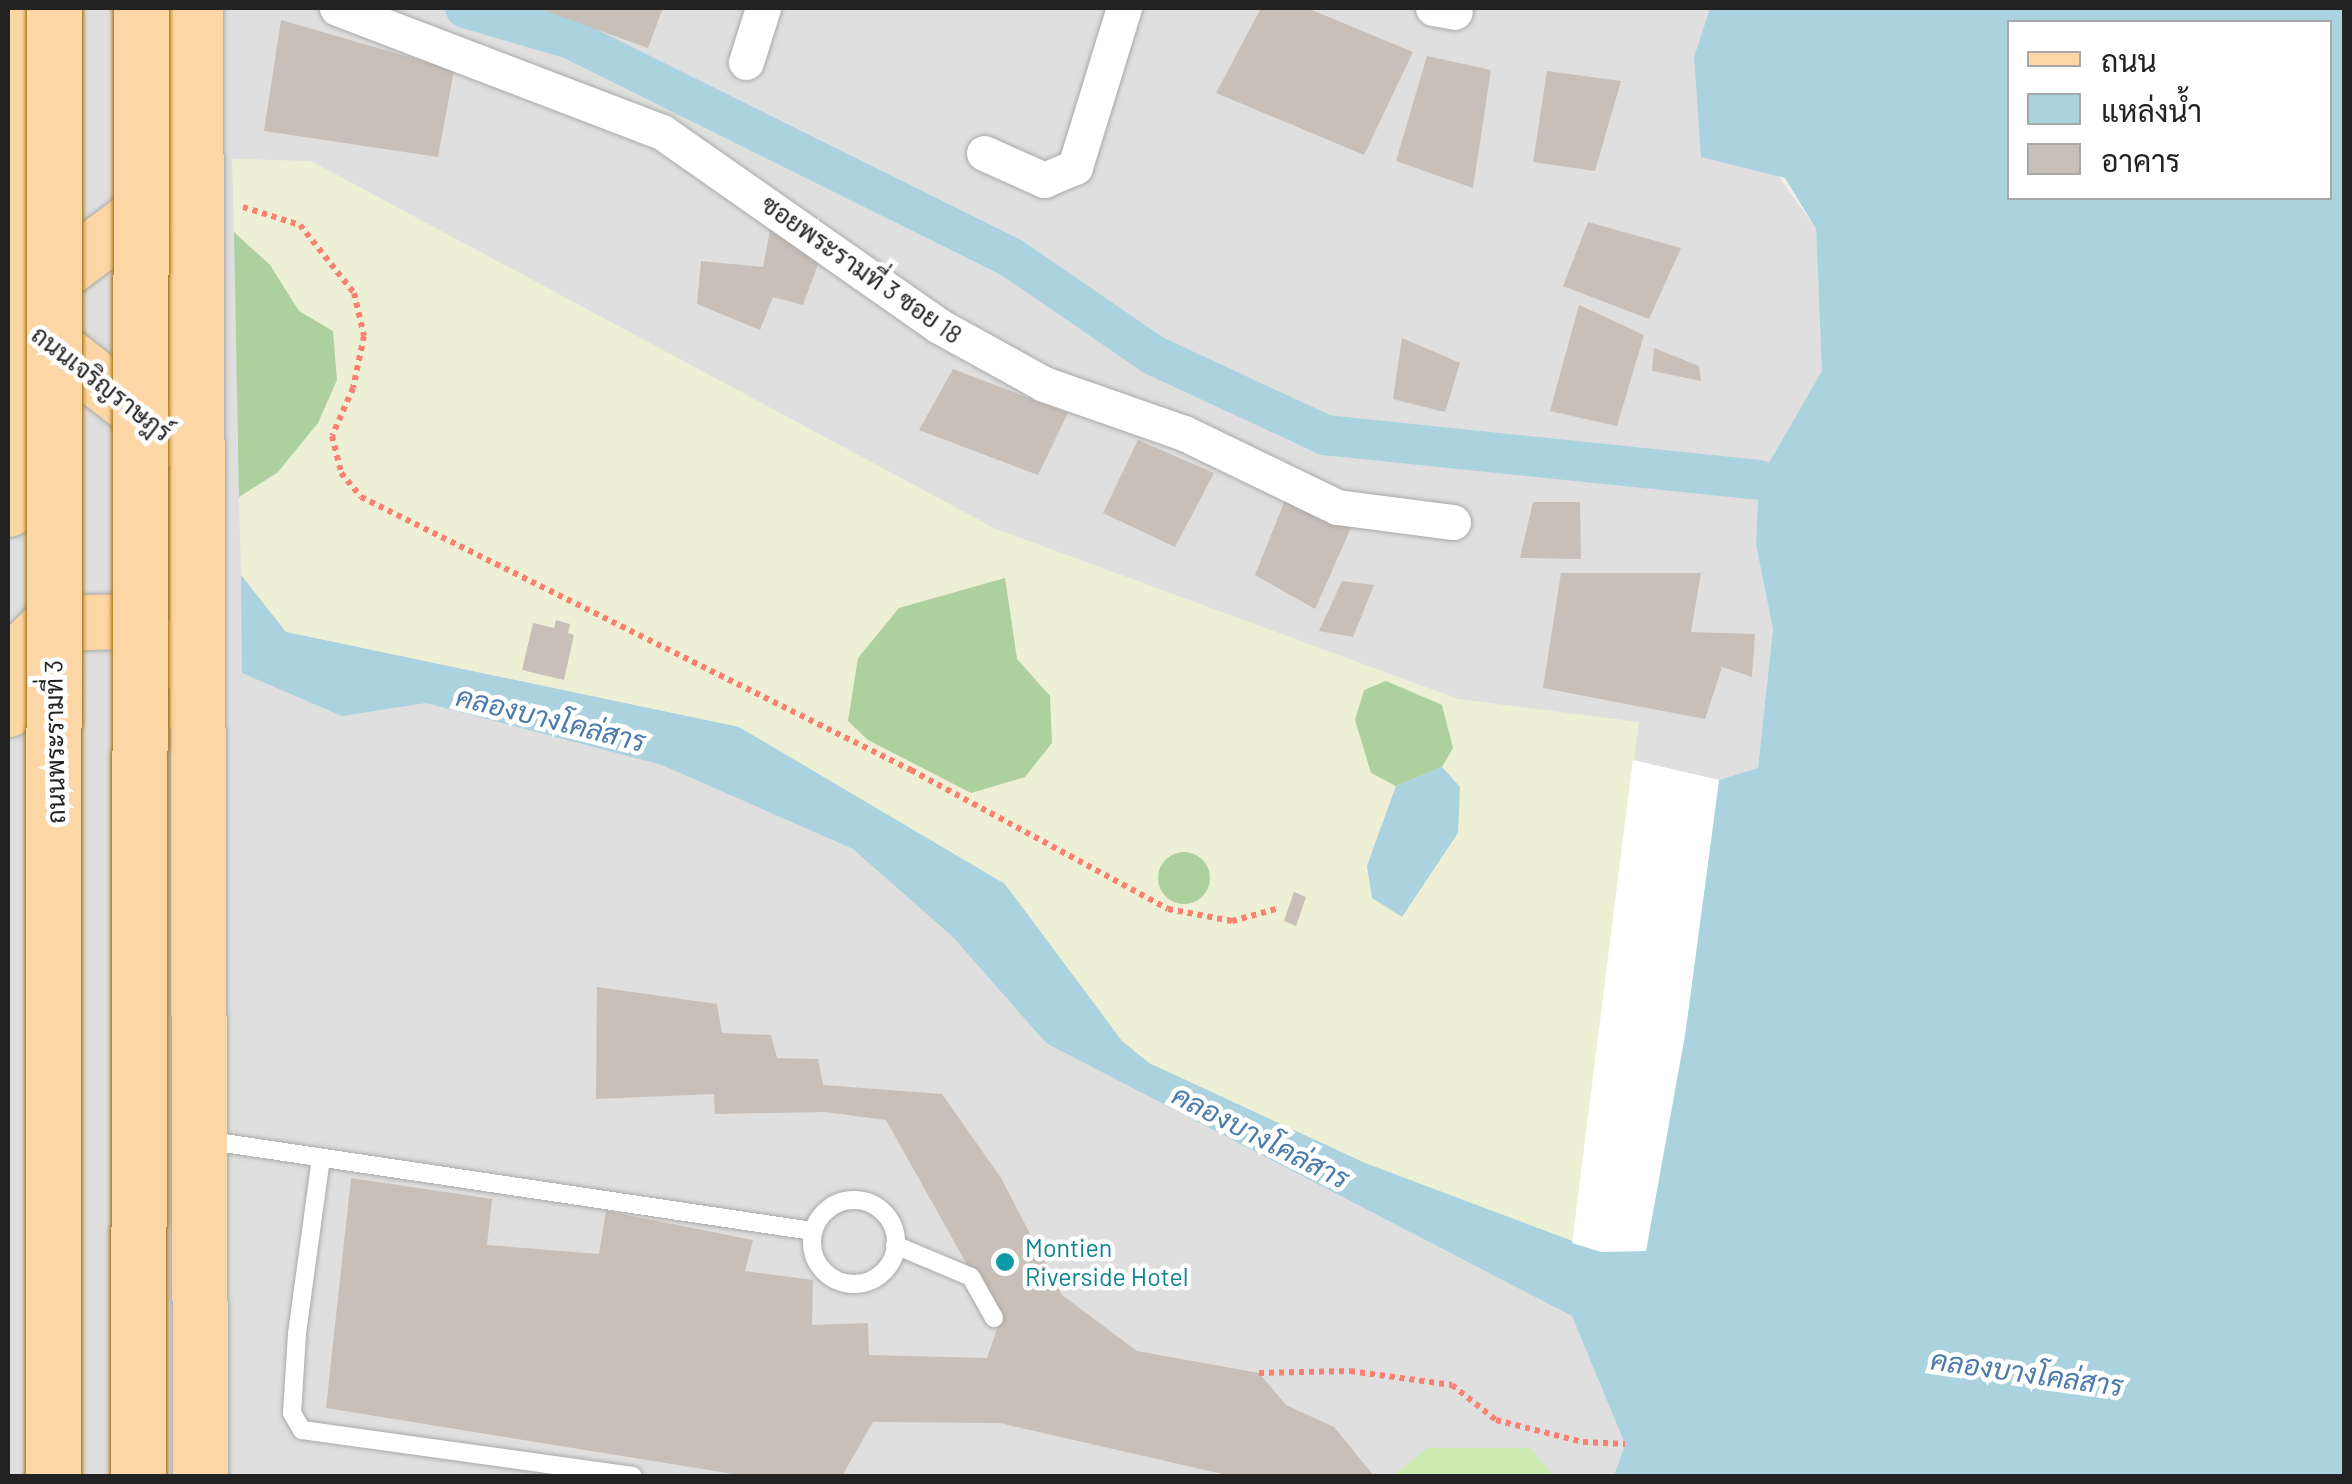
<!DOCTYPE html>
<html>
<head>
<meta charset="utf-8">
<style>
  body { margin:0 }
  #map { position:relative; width:2352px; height:1484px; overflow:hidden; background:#f2efe9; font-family:Barlow,Sarabun,sans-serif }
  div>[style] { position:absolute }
  .residential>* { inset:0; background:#e0dfdf }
  .farmland>* { inset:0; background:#eef0d5 }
  .grass>* { inset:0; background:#cdebb0 }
  .forest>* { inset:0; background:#add19e }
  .round { border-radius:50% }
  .water>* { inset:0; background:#aad3df }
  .pier>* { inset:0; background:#fff }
  .canal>* { height:40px; margin:-20px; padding:0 20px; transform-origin:20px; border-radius:20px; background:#aad3df }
  .building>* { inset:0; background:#c7bfb8 }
  .path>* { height:6px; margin-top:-3px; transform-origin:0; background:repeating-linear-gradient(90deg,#fa8072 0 5px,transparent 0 10px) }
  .roads { filter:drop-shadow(0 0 2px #a9a9a9) drop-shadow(0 0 2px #a9a9a9) }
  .lane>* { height:18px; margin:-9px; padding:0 9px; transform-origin:9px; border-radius:9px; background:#fff }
  .lane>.ring { margin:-9px; padding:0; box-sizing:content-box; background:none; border:18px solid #fff; border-radius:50% }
  .street>* { height:35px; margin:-17.5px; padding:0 17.5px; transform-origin:17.5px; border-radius:17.5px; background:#fff }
  .primary>* { height:55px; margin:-27.5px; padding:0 27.5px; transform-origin:27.5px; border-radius:27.5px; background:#fcd6a4 }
  .bridges { filter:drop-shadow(0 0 2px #a06b00) drop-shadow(0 0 2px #a06b00) }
  .primary-bridge>* { height:55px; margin:-27.5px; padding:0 27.5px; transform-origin:27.5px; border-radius:27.5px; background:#fcd6a4 }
  .dots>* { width:28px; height:28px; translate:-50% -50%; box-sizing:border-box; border:5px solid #fff; border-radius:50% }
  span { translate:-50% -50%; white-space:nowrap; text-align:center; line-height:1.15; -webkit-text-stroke:9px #fff; paint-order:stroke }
  .street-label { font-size:25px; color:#222 }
  .culture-label { font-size:25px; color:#0d838f }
  .left { translate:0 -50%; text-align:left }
  .water-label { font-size:28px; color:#4a7aab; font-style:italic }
  .frame { position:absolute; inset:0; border:10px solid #222; pointer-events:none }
  .legend { position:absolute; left:2007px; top:20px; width:325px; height:180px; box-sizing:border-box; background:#fff; border:2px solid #a7a7a7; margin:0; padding:12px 18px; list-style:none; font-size:30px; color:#222 }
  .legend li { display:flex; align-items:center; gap:20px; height:50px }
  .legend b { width:50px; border:2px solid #a7a7a7 }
</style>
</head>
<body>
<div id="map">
  <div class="residential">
    <i style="clip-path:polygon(8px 8px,1710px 8px,1694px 57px,1816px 229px,1822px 372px,1759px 480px,1756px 545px,1773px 629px,1758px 768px,1719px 781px,1609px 1404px,1625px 1444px,1614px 1476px,8px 1476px)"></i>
  </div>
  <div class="farmland">
    <i style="clip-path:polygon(evenodd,232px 159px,311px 161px,996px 529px,1458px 699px,1639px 722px,1572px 1243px,1365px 1163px,1149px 1063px,739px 727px,286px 632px,241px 575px,239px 497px,279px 472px,299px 312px,270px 265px,234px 232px,232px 159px,1005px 578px,1017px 660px,1029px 670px,927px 599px,976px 592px,1005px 578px,232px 159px,1386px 681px,1442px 705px,1452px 748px,1442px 767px,1460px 787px,1402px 917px,1372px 897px,1367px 866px,1396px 786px,1372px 773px,1386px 681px)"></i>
  </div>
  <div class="grass">
    <i style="clip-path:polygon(1428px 1448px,1531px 1448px,1553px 1476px,1392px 1476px)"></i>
  </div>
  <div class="forest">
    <i style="clip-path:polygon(234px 232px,270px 265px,299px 311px,333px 331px,337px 380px,318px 423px,278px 472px,239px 497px)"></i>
    <i style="clip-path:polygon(1005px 578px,1017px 659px,1050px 696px,1052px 743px,1025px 777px,971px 793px,868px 740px,848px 721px,858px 658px,899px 608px)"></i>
    <i style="clip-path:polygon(1386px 681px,1442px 705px,1453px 748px,1442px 767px,1396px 786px,1371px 773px,1355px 720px,1364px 690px)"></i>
    <i class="round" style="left:1158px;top:852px;width:52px;height:52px"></i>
  </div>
  <div class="water">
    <i style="clip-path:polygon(evenodd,1710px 8px,2344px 8px,2344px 1476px,1614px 1476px,1625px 1444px,1572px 1316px,1046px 1043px,953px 937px,853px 849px,662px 765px,426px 703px,342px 716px,242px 673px,241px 575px,286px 632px,739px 727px,1005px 884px,1122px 1041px,1149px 1063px,1365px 1163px,1602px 1252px,1685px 1035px,1719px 780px,1758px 768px,1773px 629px,1756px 545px,1759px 480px,1822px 371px,1816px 229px,1785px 178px,1701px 157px,1694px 57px,1710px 8px,2010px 22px,2330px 22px,2330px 198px,2010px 198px,2010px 22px)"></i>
    <i style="clip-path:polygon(1442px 767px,1460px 787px,1458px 833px,1402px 917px,1372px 898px,1367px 866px,1396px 786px)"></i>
  </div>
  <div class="pier">
    <i style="clip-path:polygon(1633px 760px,1719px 780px,1685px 1035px,1646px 1251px,1602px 1252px,1572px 1243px)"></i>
  </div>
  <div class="canal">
    <i style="left:465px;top:8px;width:110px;rotate:16.3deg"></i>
    <i style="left:571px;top:39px;width:492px;rotate:26.4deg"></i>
    <i style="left:1012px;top:258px;width:171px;rotate:34.5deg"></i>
    <i style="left:1153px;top:355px;width:190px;rotate:24.9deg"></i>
    <i style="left:1325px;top:435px;width:436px;rotate:5.9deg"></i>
  </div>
  <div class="building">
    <i style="clip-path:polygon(537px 8px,663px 8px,648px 48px)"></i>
    <i style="clip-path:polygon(1261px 8px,1307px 8px,1413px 52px,1364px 155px,1216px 93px)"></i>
    <i style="clip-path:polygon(281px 20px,454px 70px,438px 157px,264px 131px)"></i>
    <i style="clip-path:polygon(1427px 56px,1491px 70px,1473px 188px,1396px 161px)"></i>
    <i style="clip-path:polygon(1547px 71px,1621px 81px,1595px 171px,1533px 162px)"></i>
    <i style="clip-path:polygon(772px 220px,820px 259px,803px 305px,773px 297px,760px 330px,697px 304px,701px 261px,763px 267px)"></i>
    <i style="clip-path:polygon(1588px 222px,1681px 248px,1649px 319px,1563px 286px)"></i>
    <i style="clip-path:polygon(1579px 305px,1644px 335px,1617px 426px,1550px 411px)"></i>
    <i style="clip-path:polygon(1402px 338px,1460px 363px,1445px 412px,1393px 399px)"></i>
    <i style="clip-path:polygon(1654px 348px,1699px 366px,1701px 381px,1652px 371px)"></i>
    <i style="clip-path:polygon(953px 369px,1068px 413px,1038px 475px,919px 430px)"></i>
    <i style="clip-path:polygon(1138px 440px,1214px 473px,1175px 547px,1103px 513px)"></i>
    <i style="clip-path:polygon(1285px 500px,1351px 528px,1315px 609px,1255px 575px)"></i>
    <i style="clip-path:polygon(1533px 502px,1580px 502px,1581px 559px,1520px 558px)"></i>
    <i style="clip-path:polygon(1561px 573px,1701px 573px,1691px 632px,1755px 634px,1752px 677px,1722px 667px,1705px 719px,1543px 688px)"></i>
    <i style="clip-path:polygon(1342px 581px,1374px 585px,1353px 637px,1319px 631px)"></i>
    <i style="clip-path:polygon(556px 620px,570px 624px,568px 633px,574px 635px,564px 680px,522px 670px,533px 623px,554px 628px)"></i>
    <i style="clip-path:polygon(1294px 892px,1306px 897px,1296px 926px,1284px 921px)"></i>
    <i style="clip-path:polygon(597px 987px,717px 1004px,722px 1033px,771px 1035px,777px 1058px,818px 1059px,823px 1085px,942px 1094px,1001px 1178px,1062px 1295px,1137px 1351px,1259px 1373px,1286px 1405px,1334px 1427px,1374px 1476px,1231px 1476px,1000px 1423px,873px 1422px,842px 1476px,746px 1476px,326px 1408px,351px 1178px,492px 1199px,487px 1245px,599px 1254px,606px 1211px,753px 1240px,745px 1271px,813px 1280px,812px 1325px,868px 1323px,869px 1355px,987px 1358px,1003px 1312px,984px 1295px,886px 1120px,825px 1112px,715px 1114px,714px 1094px,596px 1099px)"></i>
  </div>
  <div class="path">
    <i style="left:243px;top:207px;width:60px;rotate:17.5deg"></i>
    <i style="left:300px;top:225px;width:87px;rotate:51.5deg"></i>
    <i style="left:354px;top:293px;width:44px;rotate:76.9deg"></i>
    <i style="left:364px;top:336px;width:53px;rotate:101.9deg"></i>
    <i style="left:353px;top:388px;width:52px;rotate:113.6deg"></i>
    <i style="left:332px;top:436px;width:38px;rotate:76deg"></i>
    <i style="left:341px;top:473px;width:31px;rotate:50deg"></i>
    <i style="left:361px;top:497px;width:614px;rotate:26.4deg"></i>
    <i style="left:911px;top:770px;width:292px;rotate:28.4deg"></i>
    <i style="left:1168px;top:909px;width:65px;rotate:10.6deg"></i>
    <i style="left:1232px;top:921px;width:46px;rotate:-15.3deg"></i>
    <i style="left:1259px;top:1373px;width:91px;rotate:-1.3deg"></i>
    <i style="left:1350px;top:1371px;width:103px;rotate:7.8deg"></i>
    <i style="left:1452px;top:1385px;width:56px;rotate:38.5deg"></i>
    <i style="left:1496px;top:1420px;width:90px;rotate:14.2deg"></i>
    <i style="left:1583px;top:1442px;width:42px;rotate:2.7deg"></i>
  </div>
  <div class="roads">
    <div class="lane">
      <i style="left:204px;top:1140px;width:615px;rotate:8.51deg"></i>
      <i style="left:321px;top:1158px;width:178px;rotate:97.8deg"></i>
      <i style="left:297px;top:1334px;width:79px;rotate:93.6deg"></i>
      <i style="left:292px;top:1413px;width:20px;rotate:60deg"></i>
      <i style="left:302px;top:1430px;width:334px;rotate:7.9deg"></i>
      <i class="ring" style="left:812px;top:1200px;width:66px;height:66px"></i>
      <i style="left:895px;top:1245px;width:82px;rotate:22.8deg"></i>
      <i style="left:971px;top:1277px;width:47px;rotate:60.7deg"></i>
    </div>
    <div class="street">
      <i style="left:337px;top:8px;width:348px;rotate:20.9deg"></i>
      <i style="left:662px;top:132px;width:338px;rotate:35deg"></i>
      <i style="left:939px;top:326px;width:120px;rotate:28.9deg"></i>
      <i style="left:1044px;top:384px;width:148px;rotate:19.3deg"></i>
      <i style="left:1184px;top:433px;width:170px;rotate:25.8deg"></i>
      <i style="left:1337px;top:507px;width:117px;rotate:7.4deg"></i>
      <i style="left:1433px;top:8px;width:22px;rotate:10deg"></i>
      <i style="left:746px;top:62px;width:57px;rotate:-72.5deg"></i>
      <i style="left:984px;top:153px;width:66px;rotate:24.2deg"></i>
      <i style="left:1044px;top:180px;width:34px;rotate:-23deg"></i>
      <i style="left:1075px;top:167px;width:166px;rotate:-72.9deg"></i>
    </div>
    <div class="primary">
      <i style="left:195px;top:8px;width:1468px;rotate:89.8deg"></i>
      <i style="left:22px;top:301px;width:189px;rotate:-36.6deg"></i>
      <i style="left:24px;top:322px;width:189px;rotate:38.1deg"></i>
      <i style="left:8px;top:509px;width:501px;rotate:-89.89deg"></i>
      <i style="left:8px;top:709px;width:56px;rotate:-78.7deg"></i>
      <i style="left:19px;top:654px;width:44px;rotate:-45deg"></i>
      <i style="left:50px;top:623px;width:80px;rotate:-1.4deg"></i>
      <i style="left:130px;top:621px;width:57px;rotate:43.6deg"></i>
    </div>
  </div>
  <div class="bridges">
    <div class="primary-bridge">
      <i style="left:53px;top:1476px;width:1468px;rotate:-89.96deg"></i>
      <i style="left:138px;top:1476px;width:1468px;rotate:-89.88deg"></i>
    </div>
  </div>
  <div class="dots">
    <i style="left:1005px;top:1262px;background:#0f9aa8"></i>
  </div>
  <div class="street-label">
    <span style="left:862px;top:269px;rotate:35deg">ซอยพระรามที่ 3 ซอย 18</span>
    <span style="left:102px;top:383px;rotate:38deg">ถนนเจริญราษฎร์</span>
    <span style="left:54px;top:742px;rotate:-91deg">ถนนพระรามที่ 3</span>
  </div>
  <div class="culture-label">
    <span class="left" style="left:1025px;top:1262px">Montien<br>Riverside Hotel</span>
  </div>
  <div class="water-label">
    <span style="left:551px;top:718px;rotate:14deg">คลองบางโคล่สาร</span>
    <span style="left:1261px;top:1136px;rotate:27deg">คลองบางโคล่สาร</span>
    <span style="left:2027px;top:1372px;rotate:8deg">คลองบางโคล่สาร</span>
  </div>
  <div class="frame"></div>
  <ul class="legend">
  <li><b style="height:12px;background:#fcd6a4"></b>ถนน</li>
  <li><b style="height:28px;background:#aad3df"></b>แหล่งน้ำ</li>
  <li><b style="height:28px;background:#c7bfb8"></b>อาคาร</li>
  </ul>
</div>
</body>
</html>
